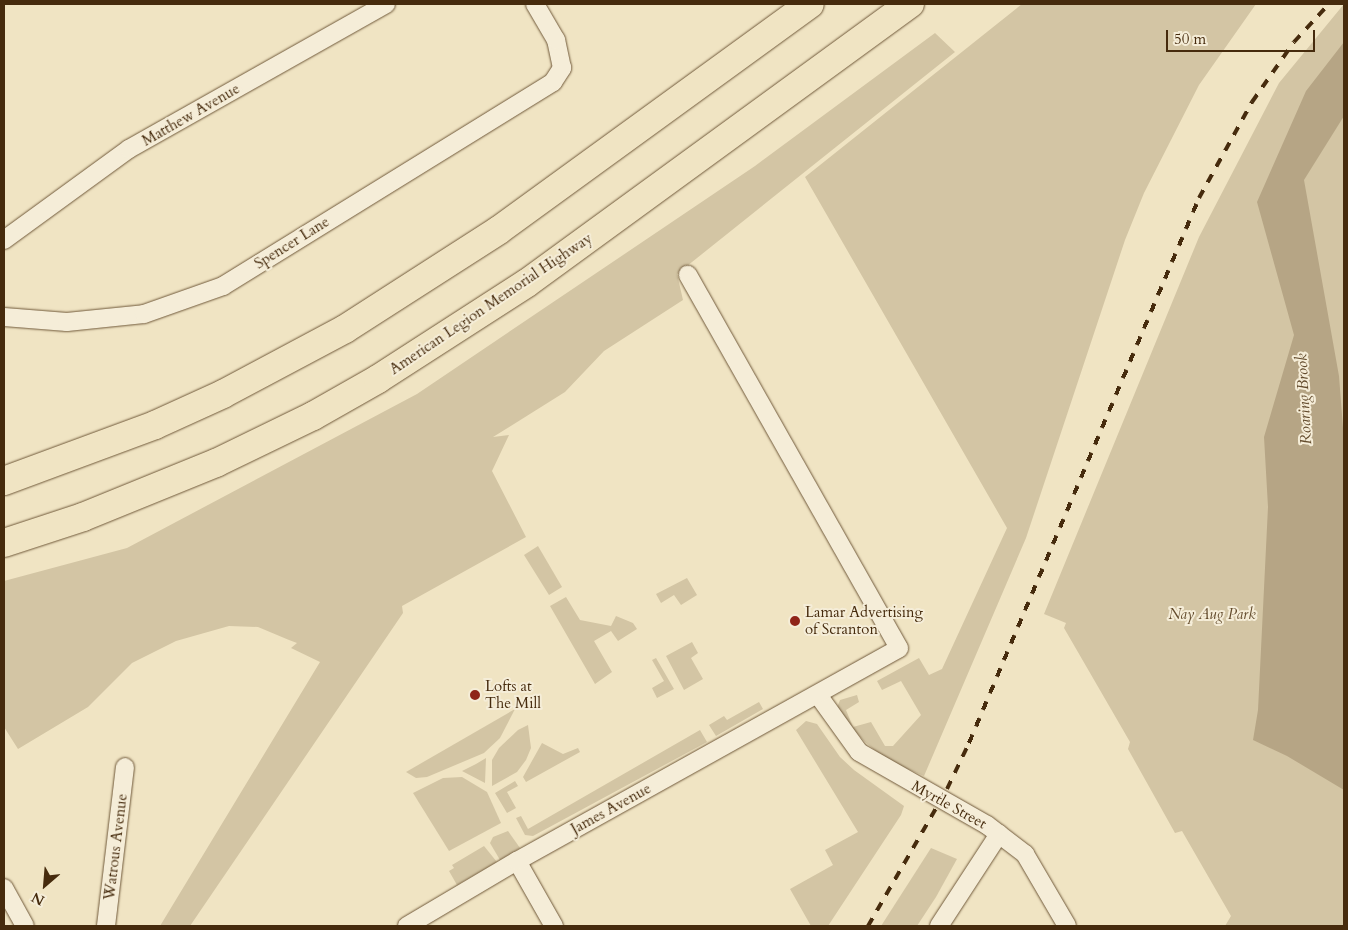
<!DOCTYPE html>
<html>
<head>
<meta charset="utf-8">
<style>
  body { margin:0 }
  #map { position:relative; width:1348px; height:930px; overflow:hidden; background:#f0e4c3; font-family:Cardo,serif }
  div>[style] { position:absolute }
  .green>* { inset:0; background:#d3c5a4 }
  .water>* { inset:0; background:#b6a585 }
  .roads { filter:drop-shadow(0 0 1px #70593a) drop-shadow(0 0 1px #70593a) }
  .minor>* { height:18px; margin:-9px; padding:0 9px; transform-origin:9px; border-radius:9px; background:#f5edd8 }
  .motorway>* { height:28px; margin:-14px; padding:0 14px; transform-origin:14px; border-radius:14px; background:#f0e4c3 }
  .rail>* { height:4px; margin-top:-2px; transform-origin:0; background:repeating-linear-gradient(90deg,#462b0d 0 9px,transparent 0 18px) }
  .dots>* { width:14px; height:14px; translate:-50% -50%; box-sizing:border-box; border:2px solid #f5edd8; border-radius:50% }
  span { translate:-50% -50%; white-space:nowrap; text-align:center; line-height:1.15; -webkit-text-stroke:4px #f5edd8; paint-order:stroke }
  .street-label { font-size:15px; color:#462b0d }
  .poi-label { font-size:15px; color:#462b0d }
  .left { translate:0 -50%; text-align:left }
  .park-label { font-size:15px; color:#624a2b; font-style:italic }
  .water-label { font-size:16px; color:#624a2b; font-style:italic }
  .frame { position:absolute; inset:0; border:5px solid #462b0d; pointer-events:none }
  .north { position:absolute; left:20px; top:860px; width:50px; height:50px; -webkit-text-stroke:4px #f5edd8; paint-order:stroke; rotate:207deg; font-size:14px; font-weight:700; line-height:20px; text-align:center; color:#462b0d }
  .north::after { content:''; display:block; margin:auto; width:18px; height:22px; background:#462b0d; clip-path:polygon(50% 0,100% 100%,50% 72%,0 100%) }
  .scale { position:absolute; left:1166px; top:30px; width:149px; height:22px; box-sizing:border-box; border:2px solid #462b0d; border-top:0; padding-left:6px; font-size:15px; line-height:18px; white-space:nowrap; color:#462b0d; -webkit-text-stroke:4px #f5edd8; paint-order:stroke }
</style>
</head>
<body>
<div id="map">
  <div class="green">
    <i style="clip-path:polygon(1022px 4px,1256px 4px,1199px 85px,1144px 193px,1125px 240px,1026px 538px,924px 776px,887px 760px,865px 742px,836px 710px,840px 700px,857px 695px,859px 702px,846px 710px,853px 727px,871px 722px,885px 746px,893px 746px,921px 715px,901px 681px,882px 690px,877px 681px,919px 658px,929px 675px,942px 669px,1007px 528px,805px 177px)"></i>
    <i style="clip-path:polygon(1344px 4px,1344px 926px,1225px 926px,1231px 916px,1182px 831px,1175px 833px,1128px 749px,1130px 742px,1064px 628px,1066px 623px,1044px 614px,1199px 237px,1279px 83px)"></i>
    <i style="clip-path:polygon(935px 33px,955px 52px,677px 274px,683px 300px,604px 351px,565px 392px,493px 437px,509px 435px,492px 471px,526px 537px,402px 606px,403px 613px,190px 926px,160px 926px,320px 662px,291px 648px,297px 643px,289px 640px,258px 627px,229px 626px,176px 641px,132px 663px,88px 707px,18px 749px,4px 727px,4px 581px,127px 548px,417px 394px,755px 166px)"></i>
    <i style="clip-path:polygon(538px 546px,562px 587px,549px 595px,524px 555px)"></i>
    <i style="clip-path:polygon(687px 578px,697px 595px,681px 605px,674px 595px,661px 603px,656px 594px)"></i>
    <i style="clip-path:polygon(566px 597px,580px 620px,611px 626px,616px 616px,633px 623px,637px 629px,618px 641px,611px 631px,594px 641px,612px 672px,595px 684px,550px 606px)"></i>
    <i style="clip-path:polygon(692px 642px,698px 653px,691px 658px,703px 679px,684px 690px,666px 656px)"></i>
    <i style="clip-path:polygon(656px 658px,674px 689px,657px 698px,652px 688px,664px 681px,652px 660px)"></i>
    <i style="clip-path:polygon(759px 702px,763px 709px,716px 736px,709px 725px,724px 716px,727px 720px)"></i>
    <i style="clip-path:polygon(515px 709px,500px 738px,484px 753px,427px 777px,416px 778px,406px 772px)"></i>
    <i style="clip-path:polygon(806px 721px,817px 724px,840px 757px,854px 770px,904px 806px,901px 815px,828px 926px,811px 926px,790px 889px,833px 865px,825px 850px,858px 832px,796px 730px)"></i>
    <i style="clip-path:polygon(528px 725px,531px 748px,526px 760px,517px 772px,492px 786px,492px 760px,499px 748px,518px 730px)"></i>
    <i style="clip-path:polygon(700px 730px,707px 742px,533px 836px,525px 835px,516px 818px,521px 816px,528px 829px)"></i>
    <i style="clip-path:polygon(542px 743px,563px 754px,578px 748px,580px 752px,526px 782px,523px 777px)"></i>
    <i style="clip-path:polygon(486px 758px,485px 783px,462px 771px,476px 764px)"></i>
    <i style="clip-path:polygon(462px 777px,487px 792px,501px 823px,449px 851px,413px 793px,443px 778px)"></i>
    <i style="clip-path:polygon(515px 781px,518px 786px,507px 792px,516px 808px,507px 813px,495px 793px)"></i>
    <i style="clip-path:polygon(508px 831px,520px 848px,500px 860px,490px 843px,493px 837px)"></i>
    <i style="clip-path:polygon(484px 846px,497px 862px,457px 885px,449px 871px,454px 868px,452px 865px)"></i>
    <i style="clip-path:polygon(931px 848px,957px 859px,936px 897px,917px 926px,881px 926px)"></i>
  </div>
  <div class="water">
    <i style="clip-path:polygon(1344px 42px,1344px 116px,1304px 180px,1339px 376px,1344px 441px,1344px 790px,1287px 756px,1253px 740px,1258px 710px,1268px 507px,1264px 437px,1294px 335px,1257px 202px,1306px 91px)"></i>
  </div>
  <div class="roads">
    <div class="minor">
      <i style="left:4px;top:240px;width:155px;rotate:-36.1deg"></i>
      <i style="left:129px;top:149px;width:295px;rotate:-29.4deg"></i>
      <i style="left:4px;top:317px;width:63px;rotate:4.5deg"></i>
      <i style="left:67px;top:322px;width:77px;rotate:-5.9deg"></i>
      <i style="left:144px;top:314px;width:84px;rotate:-19.5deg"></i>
      <i style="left:223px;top:286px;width:388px;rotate:-31.7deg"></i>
      <i style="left:553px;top:82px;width:17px;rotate:-57deg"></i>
      <i style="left:562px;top:68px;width:29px;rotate:-102deg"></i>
      <i style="left:556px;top:40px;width:42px;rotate:-120.3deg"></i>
      <i style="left:818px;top:695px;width:70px;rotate:54.3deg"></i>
      <i style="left:859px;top:752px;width:147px;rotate:29.7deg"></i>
      <i style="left:987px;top:825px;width:48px;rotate:37.3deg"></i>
      <i style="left:1025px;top:854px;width:83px;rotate:59.7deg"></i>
      <i style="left:517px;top:861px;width:75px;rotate:60.4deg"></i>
      <i style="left:4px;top:888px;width:43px;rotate:61.1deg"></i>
      <i style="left:106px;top:926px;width:160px;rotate:-83.2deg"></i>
      <i style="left:407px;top:926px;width:128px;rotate:-30.6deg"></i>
      <i style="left:517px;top:861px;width:437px;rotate:-29.1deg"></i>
      <i style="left:899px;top:648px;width:429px;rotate:-119.5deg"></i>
      <i style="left:939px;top:926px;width:110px;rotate:-56.9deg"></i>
    </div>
    <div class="motorway">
      <i style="left:4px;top:481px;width:161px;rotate:-20.3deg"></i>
      <i style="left:155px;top:425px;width:75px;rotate:-24.5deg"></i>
      <i style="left:223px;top:394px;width:138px;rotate:-28deg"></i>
      <i style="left:345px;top:329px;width:183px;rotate:-32.7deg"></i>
      <i style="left:499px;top:230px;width:384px;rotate:-36deg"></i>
      <i style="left:4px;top:543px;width:83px;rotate:-18.2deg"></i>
      <i style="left:83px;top:517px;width:144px;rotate:-22.1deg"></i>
      <i style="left:216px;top:463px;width:108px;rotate:-25.9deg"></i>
      <i style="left:313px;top:416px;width:75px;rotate:-29.6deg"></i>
      <i style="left:378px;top:379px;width:177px;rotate:-32.8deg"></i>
      <i style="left:527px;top:283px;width:474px;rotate:-36.1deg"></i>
    </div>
  </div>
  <div class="rail">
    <i style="left:868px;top:926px;width:158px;rotate:-60deg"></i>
    <i style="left:947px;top:789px;width:51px;rotate:-64.4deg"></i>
    <i style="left:969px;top:743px;width:592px;rotate:-67.12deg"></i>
    <i style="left:1199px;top:198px;width:110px;rotate:-61.1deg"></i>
    <i style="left:1252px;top:102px;width:73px;rotate:-55deg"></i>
    <i style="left:1294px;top:42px;width:52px;rotate:-47.4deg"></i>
  </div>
  <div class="dots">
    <i style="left:795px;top:621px;background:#8f2418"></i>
    <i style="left:475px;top:695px;background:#8f2418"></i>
  </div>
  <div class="street-label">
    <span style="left:191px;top:115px;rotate:-30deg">Matthew Avenue</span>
    <span style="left:292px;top:243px;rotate:-32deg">Spencer Lane</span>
    <span style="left:491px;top:304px;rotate:-34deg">American Legion Memorial Highway</span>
    <span style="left:949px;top:805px;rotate:29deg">Myrtle Street</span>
    <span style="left:611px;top:809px;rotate:-29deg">James Avenue</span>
    <span style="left:116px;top:847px;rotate:-83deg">Watrous Avenue</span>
  </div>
  <div class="poi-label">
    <span class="left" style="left:805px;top:621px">Lamar Advertising<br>of Scranton</span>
    <span class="left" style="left:485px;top:695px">Lofts at<br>The Mill</span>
  </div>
  <div class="park-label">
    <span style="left:1212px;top:615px">Nay Aug Park</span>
  </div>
  <div class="water-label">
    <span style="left:1304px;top:399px;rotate:-93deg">Roaring Brook</span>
  </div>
  <div class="frame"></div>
  <div class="north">N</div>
  <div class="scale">50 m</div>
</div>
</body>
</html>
